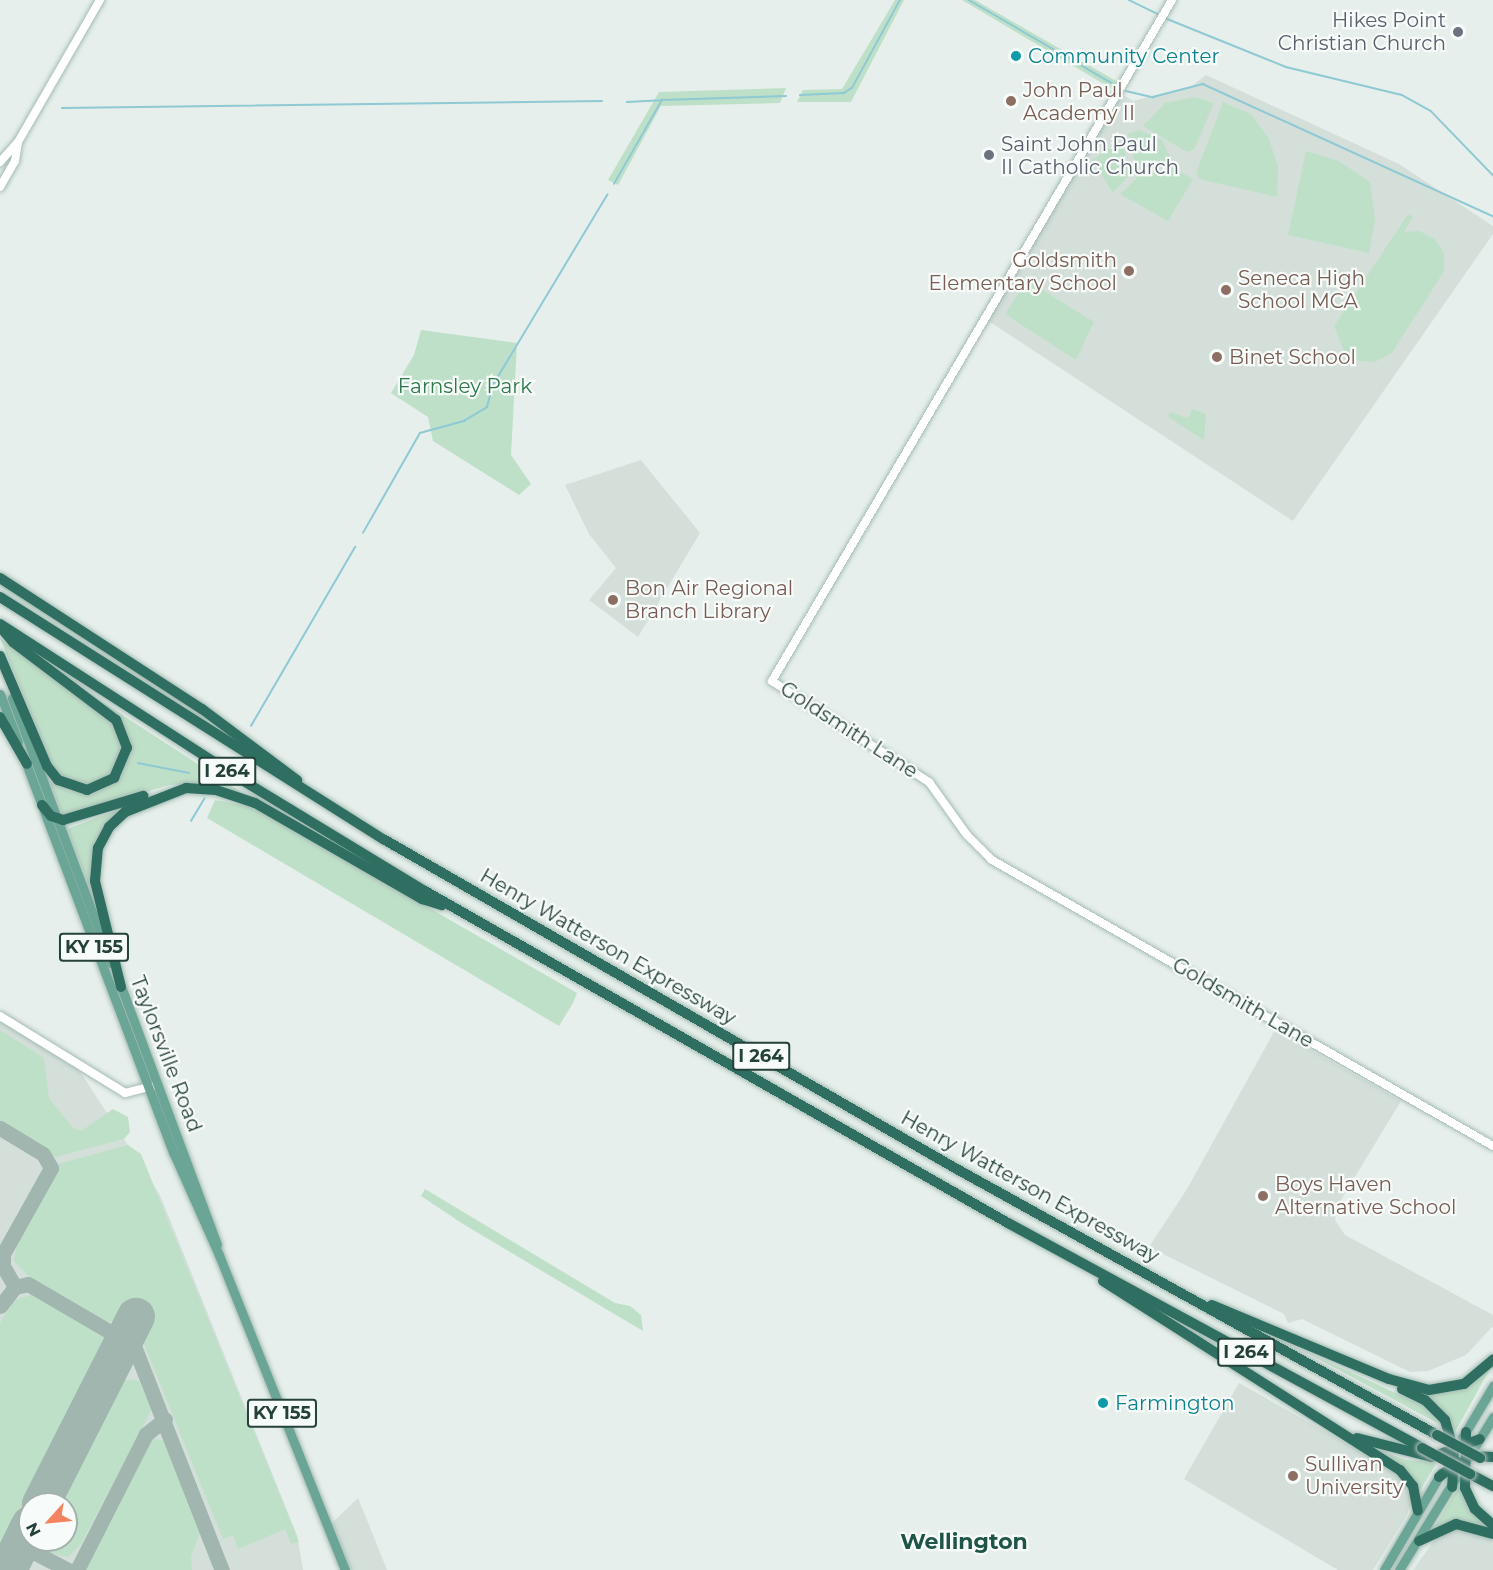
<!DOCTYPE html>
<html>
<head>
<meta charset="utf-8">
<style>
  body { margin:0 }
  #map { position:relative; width:1493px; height:1570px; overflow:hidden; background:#e6efeb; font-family:Montserrat,sans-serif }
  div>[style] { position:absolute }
  .built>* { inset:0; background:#d4dfda }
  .green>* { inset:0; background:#bfe0c8 }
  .stream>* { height:1.5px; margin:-0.75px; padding:0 0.75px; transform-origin:0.75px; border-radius:0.75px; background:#8ec9d4 }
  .taxiway>* { height:15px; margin:-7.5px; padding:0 7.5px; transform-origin:7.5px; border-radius:7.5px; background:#a2b6b0 }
  .runway>* { height:38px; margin:-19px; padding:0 19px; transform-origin:19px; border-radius:19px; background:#a2b6b0 }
  .roads { filter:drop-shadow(0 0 2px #a4bbb3) drop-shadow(0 0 2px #a4bbb3) }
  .secondary>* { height:8px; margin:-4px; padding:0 4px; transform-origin:4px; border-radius:4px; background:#fff }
  .primary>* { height:9px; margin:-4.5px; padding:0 4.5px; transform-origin:4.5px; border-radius:4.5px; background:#6aa596 }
  .highway>* { height:10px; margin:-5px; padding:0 5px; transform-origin:5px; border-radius:5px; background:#2f6f62 }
  .bridges { filter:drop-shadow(0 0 2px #c2cac8) drop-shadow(0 0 2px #c2cac8) }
  .highway-bridge>* { height:10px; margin:-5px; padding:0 5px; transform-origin:5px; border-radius:5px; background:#2f6f62 }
  .dots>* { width:16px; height:16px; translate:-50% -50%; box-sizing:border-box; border:3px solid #f7fbf9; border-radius:50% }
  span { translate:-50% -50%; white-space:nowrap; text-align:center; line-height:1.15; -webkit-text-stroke:4.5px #f7fbf9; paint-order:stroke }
  .shield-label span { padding:2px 4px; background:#f7fbf9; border:2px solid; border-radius:4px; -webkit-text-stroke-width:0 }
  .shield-label { font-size:18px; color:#24423a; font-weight:700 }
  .worship-label { font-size:20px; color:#5b616d }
  .right { translate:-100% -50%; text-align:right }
  .left { translate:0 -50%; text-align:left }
  .culture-label { font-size:20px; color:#0d838f }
  .education-label { font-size:20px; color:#785e54 }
  .park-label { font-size:20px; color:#2d7a4b }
  .street-label { font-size:20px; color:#24423a }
  .quarter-label { font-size:22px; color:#1f5548; font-weight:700 }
  .north { position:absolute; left:18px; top:1492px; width:60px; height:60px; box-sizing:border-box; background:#f7fbf9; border:2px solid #a3b1ad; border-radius:50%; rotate:243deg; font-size:16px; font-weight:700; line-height:24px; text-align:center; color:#24423a }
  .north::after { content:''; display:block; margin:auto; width:21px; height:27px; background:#f4845f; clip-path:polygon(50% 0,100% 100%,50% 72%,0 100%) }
</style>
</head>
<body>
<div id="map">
  <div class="built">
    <i style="clip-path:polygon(1206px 75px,1399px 164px,1493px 226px,1493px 234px,1293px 521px,987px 320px,1122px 94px,1133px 101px,1192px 86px)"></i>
    <i style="clip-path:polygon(641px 460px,700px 533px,638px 637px,589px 600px,616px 568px,589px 534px,565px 485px)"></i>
    <i style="clip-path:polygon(evenodd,0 1021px,74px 1062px,160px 1195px,297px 1535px,303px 1570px,0 1570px,0 1021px,30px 1504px,66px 1504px,66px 1540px,30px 1540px,30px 1504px)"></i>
    <i style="clip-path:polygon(1275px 1030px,1401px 1101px,1339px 1203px,1335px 1220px,1345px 1235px,1493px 1315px,1493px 1326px,1466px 1355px,1428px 1371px,1410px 1372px,1302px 1319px,1288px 1323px,1284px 1314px,1149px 1247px,1187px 1189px)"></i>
    <i style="clip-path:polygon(1239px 1383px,1388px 1467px,1406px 1483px,1411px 1503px,1407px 1515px,1373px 1570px,1338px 1570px,1184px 1479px)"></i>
    <i style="clip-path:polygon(358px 1498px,373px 1535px,387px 1570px,351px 1570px,332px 1523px)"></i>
    <i style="clip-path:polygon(1461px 1527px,1493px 1540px,1493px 1570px,1413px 1570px,1436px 1538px)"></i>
  </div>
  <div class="green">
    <i style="clip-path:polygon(895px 0,904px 0,851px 102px,797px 102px,803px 90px,842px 89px)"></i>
    <i style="clip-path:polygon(962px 0,975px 0,1118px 82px,1114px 90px)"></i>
    <i style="clip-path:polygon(786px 88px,780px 103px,661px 106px,618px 185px,608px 180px,659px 92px)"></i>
    <i style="clip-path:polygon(1195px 97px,1214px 103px,1194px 150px,1187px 152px,1143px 126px,1165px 103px)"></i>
    <i style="clip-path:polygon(1223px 102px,1251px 114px,1269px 139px,1278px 167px,1277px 197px,1199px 179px,1196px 173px)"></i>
    <i style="clip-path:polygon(1139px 130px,1162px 140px,1172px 161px,1135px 165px,1128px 134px)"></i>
    <i style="clip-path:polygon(1122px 140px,1130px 174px,1113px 193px,1092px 160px)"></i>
    <i style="clip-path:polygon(1306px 151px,1339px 161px,1370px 182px,1375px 220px,1369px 253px,1288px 235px)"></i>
    <i style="clip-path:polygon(1173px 168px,1193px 179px,1168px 221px,1120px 194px,1140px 175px)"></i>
    <i style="clip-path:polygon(1408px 214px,1413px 217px,1404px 232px,1419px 231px,1435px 239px,1444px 253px,1444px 271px,1392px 353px,1375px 362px,1360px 361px,1344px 351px,1334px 326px)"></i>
    <i style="clip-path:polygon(1027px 280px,1094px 322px,1076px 360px,1005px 314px)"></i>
    <i style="clip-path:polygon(421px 330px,517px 343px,511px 455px,531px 484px,519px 495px,433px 441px,428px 417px,391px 393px,414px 355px)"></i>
    <i style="clip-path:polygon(1192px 409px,1206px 414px,1204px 440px,1168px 417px,1170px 412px,1188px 418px)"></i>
    <i style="clip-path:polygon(0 581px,195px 708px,220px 728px,0 586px)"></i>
    <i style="clip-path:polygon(0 638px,112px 722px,123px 748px,116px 770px,101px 783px,77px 786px,54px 771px)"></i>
    <i style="clip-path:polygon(87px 693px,107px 705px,244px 794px,189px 784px,169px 785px,63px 817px,49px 781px,71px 791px,101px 790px,121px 775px,128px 757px,129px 742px)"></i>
    <i style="clip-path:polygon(215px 800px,254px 807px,577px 993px,573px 1003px,559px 1026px,207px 818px)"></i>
    <i style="clip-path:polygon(123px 808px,106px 827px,91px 891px,67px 829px)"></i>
    <i style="clip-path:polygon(0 1030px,44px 1058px,49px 1098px,73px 1128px,81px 1131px,113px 1109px,128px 1117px,130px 1132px,124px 1139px,55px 1157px,0 1124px)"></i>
    <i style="clip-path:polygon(128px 1145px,141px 1154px,299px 1542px,291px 1544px,285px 1529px,238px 1549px,233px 1535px,223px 1539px,139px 1332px,143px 1321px,127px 1313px,121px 1322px,107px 1322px,27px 1275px,14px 1261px,17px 1242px,58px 1164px)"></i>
    <i style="clip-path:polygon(425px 1189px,615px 1303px,630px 1306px,641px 1315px,643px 1331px,463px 1224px,421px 1196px)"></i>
    <i style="clip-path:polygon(35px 1294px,103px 1335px,108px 1347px,0 1568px,0 1323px,14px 1300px)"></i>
    <i style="clip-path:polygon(1302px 1350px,1422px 1405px,1441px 1425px)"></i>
    <i style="clip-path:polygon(1491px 1367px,1455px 1432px,1439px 1405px,1411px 1388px,1438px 1393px)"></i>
    <i style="clip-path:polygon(121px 1379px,139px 1381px,152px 1409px,81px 1544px,68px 1557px,50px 1553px,38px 1540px,66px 1540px,66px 1504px,53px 1504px)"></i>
    <i style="clip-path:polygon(151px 1438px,166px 1441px,201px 1531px,191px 1556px,192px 1570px,82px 1570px)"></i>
    <i style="clip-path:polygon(1373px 1448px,1406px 1460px,1437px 1462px,1419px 1492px,1407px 1472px)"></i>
    <i style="clip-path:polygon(1459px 1486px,1470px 1510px,1493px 1530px,1470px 1523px,1434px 1529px)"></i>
  </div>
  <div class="stream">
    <i style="left:969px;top:0;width:171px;rotate:30.2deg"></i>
    <i style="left:1129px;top:0;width:32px;rotate:26deg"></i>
    <i style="left:1165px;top:18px;width:131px;rotate:22deg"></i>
    <i style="left:1286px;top:67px;width:119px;rotate:13.6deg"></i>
    <i style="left:1402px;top:95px;width:33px;rotate:29deg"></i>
    <i style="left:1431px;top:111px;width:89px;rotate:45.9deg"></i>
    <i style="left:1126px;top:91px;width:28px;rotate:13deg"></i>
    <i style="left:1153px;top:97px;width:52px;rotate:-14.6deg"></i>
    <i style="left:1203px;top:84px;width:319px;rotate:24.5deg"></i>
    <i style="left:800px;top:95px;width:44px;rotate:-2.6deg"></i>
    <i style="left:844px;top:93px;width:9px;rotate:-32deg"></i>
    <i style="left:852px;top:88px;width:100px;rotate:-61.4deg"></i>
    <i style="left:627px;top:102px;width:34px;rotate:-3deg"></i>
    <i style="left:62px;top:108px;width:540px;rotate:-0.74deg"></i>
    <i style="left:614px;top:184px;width:97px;rotate:-60.3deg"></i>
    <i style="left:662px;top:100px;width:124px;rotate:-1.8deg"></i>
    <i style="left:363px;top:533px;width:115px;rotate:-60.3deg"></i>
    <i style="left:420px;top:433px;width:46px;rotate:-15.3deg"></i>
    <i style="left:464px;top:421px;width:27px;rotate:-31deg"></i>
    <i style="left:487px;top:407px;width:23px;rotate:-75deg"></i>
    <i style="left:493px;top:385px;width:222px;rotate:-59deg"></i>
    <i style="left:251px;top:726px;width:207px;rotate:-59.8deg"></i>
    <i style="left:138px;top:763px;width:52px;rotate:11.1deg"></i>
    <i style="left:191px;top:821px;width:26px;rotate:-59deg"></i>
  </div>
  <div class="taxiway">
    <i style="left:0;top:1128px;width:50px;rotate:31.2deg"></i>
    <i style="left:43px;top:1154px;width:16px;rotate:60deg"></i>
    <i style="left:51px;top:1168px;width:98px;rotate:119.2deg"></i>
    <i style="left:3px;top:1254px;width:12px;rotate:90deg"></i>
    <i style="left:3px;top:1266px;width:24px;rotate:60deg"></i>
    <i style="left:15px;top:1287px;width:24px;rotate:128deg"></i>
    <i style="left:15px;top:1287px;width:13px;rotate:-13deg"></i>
    <i style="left:28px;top:1284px;width:123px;rotate:30.3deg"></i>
    <i style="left:134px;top:1346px;width:241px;rotate:68.6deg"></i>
    <i style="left:20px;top:1545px;width:54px;rotate:27.5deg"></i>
    <i style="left:77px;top:1570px;width:153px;rotate:-63.1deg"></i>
    <i style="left:146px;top:1434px;width:24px;rotate:-38deg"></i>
  </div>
  <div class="runway">
    <i style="left:41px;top:1504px;width:210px;rotate:-63.1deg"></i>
    <i style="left:8px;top:1570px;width:50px;rotate:-63.9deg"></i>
  </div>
  <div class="roads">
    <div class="secondary">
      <i style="left:1172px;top:0;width:790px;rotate:120.43deg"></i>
      <i style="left:772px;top:681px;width:187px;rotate:32.8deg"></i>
      <i style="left:929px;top:782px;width:65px;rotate:54.4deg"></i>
      <i style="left:967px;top:835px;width:35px;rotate:45deg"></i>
      <i style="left:992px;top:860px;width:577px;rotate:29.72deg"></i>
      <i style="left:0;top:162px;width:27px;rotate:-48deg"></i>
      <i style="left:18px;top:142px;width:164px;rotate:-60deg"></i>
      <i style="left:0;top:187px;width:30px;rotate:-60deg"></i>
      <i style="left:15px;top:161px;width:19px;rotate:-81deg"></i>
      <i style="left:0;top:1016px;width:147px;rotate:31.6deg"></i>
      <i style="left:125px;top:1093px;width:30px;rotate:-14deg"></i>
    </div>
    <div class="primary">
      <i style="left:0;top:694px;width:51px;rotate:69.4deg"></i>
      <i style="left:12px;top:698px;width:283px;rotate:69.5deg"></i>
      <i style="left:24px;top:758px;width:423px;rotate:69.3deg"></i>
      <i style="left:174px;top:1154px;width:111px;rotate:66deg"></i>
      <i style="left:219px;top:1255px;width:339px;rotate:68.2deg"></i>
      <i style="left:119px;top:981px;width:281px;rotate:69.6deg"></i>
      <i style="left:1462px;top:1438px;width:61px;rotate:-59.2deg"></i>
      <i style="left:1384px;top:1570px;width:113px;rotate:-59.6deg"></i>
      <i style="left:1399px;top:1570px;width:180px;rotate:-58.4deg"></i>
    </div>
    <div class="highway">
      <i style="left:0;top:578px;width:241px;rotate:33deg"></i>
      <i style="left:202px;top:709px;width:119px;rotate:36.8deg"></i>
      <i style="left:0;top:597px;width:455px;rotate:32.3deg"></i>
      <i style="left:385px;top:840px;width:658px;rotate:29.92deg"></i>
      <i style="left:955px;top:1168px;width:551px;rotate:28.98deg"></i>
      <i style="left:0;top:624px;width:278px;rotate:32.8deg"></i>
      <i style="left:234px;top:775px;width:223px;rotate:31.3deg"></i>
      <i style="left:425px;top:891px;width:671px;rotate:29.66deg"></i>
      <i style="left:1008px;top:1223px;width:471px;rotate:28.5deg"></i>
      <i style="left:0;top:656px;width:120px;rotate:66.9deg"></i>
      <i style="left:47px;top:766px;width:18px;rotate:52deg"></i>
      <i style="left:58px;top:780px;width:31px;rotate:19deg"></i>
      <i style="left:87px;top:790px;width:30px;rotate:-24deg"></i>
      <i style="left:114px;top:778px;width:33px;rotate:-67deg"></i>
      <i style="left:127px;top:748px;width:30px;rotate:-111deg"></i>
      <i style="left:116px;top:720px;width:129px;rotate:-142.9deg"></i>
      <i style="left:13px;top:642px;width:17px;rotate:-130deg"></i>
      <i style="left:0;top:717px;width:54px;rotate:60.1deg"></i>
      <i style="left:42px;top:805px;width:14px;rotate:51deg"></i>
      <i style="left:51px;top:816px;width:13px;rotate:18deg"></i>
      <i style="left:63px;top:820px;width:84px;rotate:-16.7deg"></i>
      <i style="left:121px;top:987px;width:109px;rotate:-103.8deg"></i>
      <i style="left:95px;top:881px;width:33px;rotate:-85deg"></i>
      <i style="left:98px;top:848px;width:24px;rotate:-62deg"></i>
      <i style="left:109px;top:827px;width:22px;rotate:-43deg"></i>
      <i style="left:125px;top:812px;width:66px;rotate:-21.5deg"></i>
      <i style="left:186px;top:788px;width:30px;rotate:4deg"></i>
      <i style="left:216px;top:790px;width:41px;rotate:18.4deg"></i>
      <i style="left:255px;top:803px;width:193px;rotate:29.9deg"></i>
      <i style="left:422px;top:899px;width:21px;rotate:17deg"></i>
      <i style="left:1103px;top:1281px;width:352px;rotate:32.5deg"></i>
      <i style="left:1400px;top:1470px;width:21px;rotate:51deg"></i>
      <i style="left:1413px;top:1486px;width:25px;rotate:79deg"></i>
      <i style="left:1212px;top:1305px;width:192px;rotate:22.7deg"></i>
      <i style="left:1389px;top:1379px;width:41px;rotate:15.4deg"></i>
      <i style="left:1429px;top:1390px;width:36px;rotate:-10deg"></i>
      <i style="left:1464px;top:1384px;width:38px;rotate:-40deg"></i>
      <i style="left:1402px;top:1389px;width:25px;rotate:26deg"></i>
      <i style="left:1425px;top:1400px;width:28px;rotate:45deg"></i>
      <i style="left:1445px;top:1420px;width:33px;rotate:74deg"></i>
      <i style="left:1454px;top:1452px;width:35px;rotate:93deg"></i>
      <i style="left:1466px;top:1432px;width:56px;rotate:91deg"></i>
      <i style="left:1465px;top:1488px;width:23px;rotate:65deg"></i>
      <i style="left:1475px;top:1509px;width:24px;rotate:42deg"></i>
      <i style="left:1357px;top:1438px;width:77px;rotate:14.2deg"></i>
      <i style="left:1432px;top:1457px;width:51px;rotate:-20.6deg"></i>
      <i style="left:1472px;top:1456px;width:21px;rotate:3deg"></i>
      <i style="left:1470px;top:1474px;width:26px;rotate:28deg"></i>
      <i style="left:1439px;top:1477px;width:24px;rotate:-38deg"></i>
      <i style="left:1419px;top:1541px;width:41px;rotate:-24.7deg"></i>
      <i style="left:1456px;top:1524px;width:38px;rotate:15deg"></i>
    </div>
  </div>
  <div class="bridges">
    <div class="highway-bridge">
      <i style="left:1437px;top:1435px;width:49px;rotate:28.1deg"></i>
      <i style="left:1422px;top:1448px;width:55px;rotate:28.4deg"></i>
    </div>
  </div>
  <div class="dots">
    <i style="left:1458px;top:32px;background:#6b7280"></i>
    <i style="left:1016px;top:56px;background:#0f9aa8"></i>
    <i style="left:1011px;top:101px;background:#8d6e63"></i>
    <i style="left:989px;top:155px;background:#6b7280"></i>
    <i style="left:1129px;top:271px;background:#8d6e63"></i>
    <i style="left:1226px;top:290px;background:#8d6e63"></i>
    <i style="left:1217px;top:357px;background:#8d6e63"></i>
    <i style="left:613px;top:600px;background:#8d6e63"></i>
    <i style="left:1263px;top:1196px;background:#8d6e63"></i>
    <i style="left:1103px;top:1403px;background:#0f9aa8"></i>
    <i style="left:1293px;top:1476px;background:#8d6e63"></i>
  </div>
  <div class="shield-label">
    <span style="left:227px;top:771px">I 264</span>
    <span style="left:94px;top:947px">KY 155</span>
    <span style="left:761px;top:1056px">I 264</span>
    <span style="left:1246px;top:1352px">I 264</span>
    <span style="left:282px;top:1413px">KY 155</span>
  </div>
  <div class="worship-label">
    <span class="right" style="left:1446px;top:32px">Hikes Point<br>Christian Church</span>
    <span class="left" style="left:1001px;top:156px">Saint John Paul<br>II Catholic Church</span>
  </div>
  <div class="culture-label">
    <span class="left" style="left:1028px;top:56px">Community Center</span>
    <span class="left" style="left:1115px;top:1403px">Farmington</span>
  </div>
  <div class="education-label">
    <span class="left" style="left:1023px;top:102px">John Paul<br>Academy II</span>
    <span class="right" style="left:1117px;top:272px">Goldsmith<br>Elementary School</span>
    <span class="left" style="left:1238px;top:290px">Seneca High<br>School MCA</span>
    <span class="left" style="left:1229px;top:357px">Binet School</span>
    <span class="left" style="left:625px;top:600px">Bon Air Regional<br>Branch Library</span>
    <span class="left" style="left:1275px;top:1196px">Boys Haven<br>Alternative School</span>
    <span class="left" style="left:1305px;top:1476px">Sullivan<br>University</span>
  </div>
  <div class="park-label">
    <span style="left:465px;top:386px">Farnsley Park</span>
  </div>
  <div class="street-label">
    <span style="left:849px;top:730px;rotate:33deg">Goldsmith Lane</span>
    <span style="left:608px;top:947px;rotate:30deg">Henry Watterson Expressway</span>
    <span style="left:1243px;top:1003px;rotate:30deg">Goldsmith Lane</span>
    <span style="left:166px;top:1054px;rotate:69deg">Taylorsville Road</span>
    <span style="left:1030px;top:1187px;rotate:29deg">Henry Watterson Expressway</span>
  </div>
  <div class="quarter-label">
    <span style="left:964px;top:1542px">Wellington</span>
  </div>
  <div class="north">N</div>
</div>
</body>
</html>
